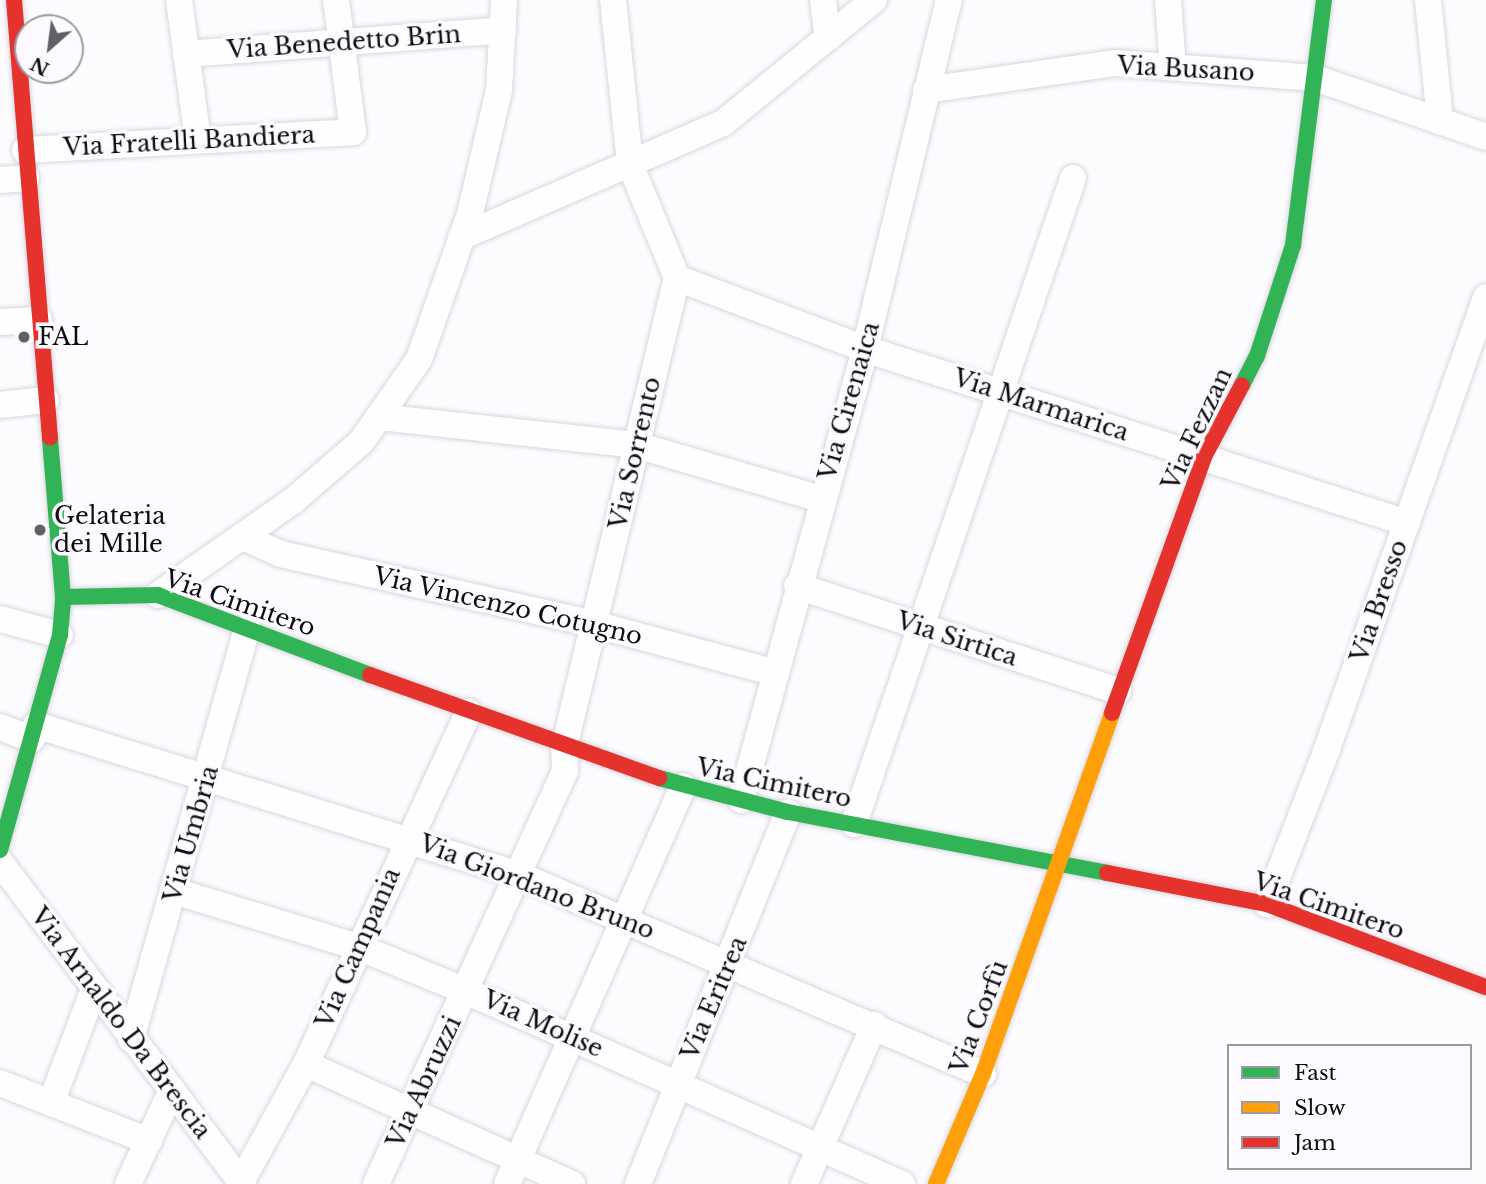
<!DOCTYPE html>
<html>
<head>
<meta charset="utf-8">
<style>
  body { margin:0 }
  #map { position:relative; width:1486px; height:1184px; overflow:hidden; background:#fcfbfe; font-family:"Libre Baskerville",serif }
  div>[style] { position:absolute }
  .roads { filter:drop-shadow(0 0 2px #d9d6dd) drop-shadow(0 0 2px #d9d6dd) }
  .street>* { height:26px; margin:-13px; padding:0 13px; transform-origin:13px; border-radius:13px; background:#fffeff }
  .fast>* { height:16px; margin:-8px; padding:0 8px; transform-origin:8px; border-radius:8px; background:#30b455 }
  .slow>* { height:16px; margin:-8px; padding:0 8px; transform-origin:8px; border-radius:8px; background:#ff9f0a }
  .jam>* { height:16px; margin:-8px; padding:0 8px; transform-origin:8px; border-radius:8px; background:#e5322d }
  .dots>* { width:19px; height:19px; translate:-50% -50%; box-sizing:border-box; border:4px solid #fcfaff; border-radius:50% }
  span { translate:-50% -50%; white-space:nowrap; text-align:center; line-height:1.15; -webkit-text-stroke:7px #fcfaff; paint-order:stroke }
  .street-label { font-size:24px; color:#0f0b13 }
  .poi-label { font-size:24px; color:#0f0b13 }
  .left { translate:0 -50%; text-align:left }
  .legend { position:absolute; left:1227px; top:1044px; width:245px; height:126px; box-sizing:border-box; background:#fcfaff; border:2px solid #9d9aa1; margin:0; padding:9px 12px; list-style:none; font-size:21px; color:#0f0b13 }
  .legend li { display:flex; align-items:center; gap:14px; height:35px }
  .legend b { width:35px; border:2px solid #9d9aa1 }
  .north { position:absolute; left:14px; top:14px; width:70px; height:70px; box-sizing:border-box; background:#fcfaff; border:2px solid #9d9aa1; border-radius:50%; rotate:208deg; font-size:19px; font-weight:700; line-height:28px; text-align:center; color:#0f0b13 }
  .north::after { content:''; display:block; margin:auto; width:24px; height:32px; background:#625f65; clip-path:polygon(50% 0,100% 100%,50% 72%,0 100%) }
</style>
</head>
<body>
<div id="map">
  <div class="roads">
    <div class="street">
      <i style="left:179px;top:0;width:141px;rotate:82.3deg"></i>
      <i style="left:823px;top:0;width:38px;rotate:83deg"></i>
      <i style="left:1168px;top:0;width:67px;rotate:85.7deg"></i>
      <i style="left:1428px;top:0;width:122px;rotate:84.3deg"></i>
      <i style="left:186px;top:54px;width:318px;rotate:-4.3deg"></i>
      <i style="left:926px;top:90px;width:192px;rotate:-8.1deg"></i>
      <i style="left:1116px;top:63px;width:200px;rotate:4.3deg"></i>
      <i style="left:1315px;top:78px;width:181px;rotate:19deg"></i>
      <i style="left:25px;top:150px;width:328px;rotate:-3.1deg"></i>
      <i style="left:353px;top:132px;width:133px;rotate:-97.3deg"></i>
      <i style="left:0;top:180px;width:26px;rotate:-4deg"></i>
      <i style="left:461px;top:237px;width:286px;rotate:-23.5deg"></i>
      <i style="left:723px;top:123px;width:195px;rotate:-39.2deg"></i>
      <i style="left:677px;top:278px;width:201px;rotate:20.7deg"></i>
      <i style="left:865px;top:349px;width:569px;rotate:17.8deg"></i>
      <i style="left:0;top:322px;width:39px;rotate:-3deg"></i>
      <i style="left:0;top:405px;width:46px;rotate:-6.2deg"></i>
      <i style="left:379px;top:417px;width:259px;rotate:6.2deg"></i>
      <i style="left:636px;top:445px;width:193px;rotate:16.3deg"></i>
      <i style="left:243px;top:537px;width:42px;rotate:24.1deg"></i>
      <i style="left:281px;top:554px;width:321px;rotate:12.6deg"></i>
      <i style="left:594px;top:624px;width:188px;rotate:15.1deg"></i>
      <i style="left:797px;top:586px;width:338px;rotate:18.1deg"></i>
      <i style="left:158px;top:595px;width:166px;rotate:-34.9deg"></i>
      <i style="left:294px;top:500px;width:90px;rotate:-40.9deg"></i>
      <i style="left:362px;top:441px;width:100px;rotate:-55.2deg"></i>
      <i style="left:419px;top:359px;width:154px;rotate:-70.6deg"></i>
      <i style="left:470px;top:214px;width:127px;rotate:-76.8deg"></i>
      <i style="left:499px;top:90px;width:90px;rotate:-86.8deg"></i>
      <i style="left:0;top:619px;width:62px;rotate:14.9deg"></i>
      <i style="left:36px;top:725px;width:506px;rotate:17.25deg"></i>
      <i style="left:519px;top:875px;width:505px;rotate:23.21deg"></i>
      <i style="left:0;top:727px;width:34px;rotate:21deg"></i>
      <i style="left:741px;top:800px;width:468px;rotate:-74.6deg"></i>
      <i style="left:865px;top:349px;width:359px;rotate:-76.5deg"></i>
      <i style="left:854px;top:824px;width:682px;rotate:-71.27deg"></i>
      <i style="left:0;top:862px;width:403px;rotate:53deg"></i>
      <i style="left:174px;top:891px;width:192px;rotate:16.9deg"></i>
      <i style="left:358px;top:947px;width:117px;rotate:22.2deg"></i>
      <i style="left:466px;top:991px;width:477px;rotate:23.9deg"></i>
      <i style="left:1267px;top:904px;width:166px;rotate:-68.8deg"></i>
      <i style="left:1327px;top:749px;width:479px;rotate:-70.6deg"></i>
      <i style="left:131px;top:1039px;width:427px;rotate:-74.2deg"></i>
      <i style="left:306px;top:1064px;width:292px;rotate:24.3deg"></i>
      <i style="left:0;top:1083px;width:160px;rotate:21.3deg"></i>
      <i style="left:51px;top:1103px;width:122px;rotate:-69.3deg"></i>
      <i style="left:241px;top:1182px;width:135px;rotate:-61.2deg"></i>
      <i style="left:306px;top:1064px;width:388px;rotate:-65.2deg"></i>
      <i style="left:128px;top:1184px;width:104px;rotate:-64.9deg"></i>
      <i style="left:376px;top:1184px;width:454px;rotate:-65.4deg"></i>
      <i style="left:565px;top:771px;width:23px;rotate:-92deg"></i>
      <i style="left:564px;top:748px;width:483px;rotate:-76.5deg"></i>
      <i style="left:677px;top:278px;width:123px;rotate:-112.4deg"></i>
      <i style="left:630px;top:164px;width:165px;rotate:-95.9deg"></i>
      <i style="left:507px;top:1184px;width:435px;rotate:-66.1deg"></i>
      <i style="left:638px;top:1184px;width:401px;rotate:-68deg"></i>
      <i style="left:804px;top:1184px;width:174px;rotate:-66.2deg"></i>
    </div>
    <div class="fast">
      <i style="left:1242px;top:385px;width:33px;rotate:-63deg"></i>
      <i style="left:1257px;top:356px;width:117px;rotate:-72deg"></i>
      <i style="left:1293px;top:245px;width:247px;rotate:-82.8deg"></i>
      <i style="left:63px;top:597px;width:95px;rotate:-1.2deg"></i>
      <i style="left:158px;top:595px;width:227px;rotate:20.7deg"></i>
      <i style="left:659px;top:778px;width:133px;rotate:14.8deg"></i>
      <i style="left:788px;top:812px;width:325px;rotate:10.8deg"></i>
      <i style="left:0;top:850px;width:223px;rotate:-74.4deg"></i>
      <i style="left:60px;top:635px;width:38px;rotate:-85deg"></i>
      <i style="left:63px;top:597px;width:160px;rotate:-94.7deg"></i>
    </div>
    <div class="slow">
      <i style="left:936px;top:1184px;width:120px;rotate:-66.9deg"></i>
      <i style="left:983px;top:1074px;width:383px;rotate:-70.3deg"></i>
    </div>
    <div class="jam">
      <i style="left:14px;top:0;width:439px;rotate:85.3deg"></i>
      <i style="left:370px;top:675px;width:307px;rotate:19.6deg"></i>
      <i style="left:1112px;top:713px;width:272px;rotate:-70.2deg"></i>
      <i style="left:1204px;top:457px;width:81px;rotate:-62.2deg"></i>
      <i style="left:1107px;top:873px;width:163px;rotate:11deg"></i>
      <i style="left:1267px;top:904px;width:234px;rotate:20.8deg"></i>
    </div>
  </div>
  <div class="dots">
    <i style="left:24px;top:337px;background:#625f65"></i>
    <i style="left:40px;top:530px;background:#625f65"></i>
  </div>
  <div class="street-label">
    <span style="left:344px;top:42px;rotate:-4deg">Via Benedetto Brin</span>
    <span style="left:1186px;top:69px;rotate:3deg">Via Busano</span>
    <span style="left:189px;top:141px;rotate:-3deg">Via Fratelli Bandiera</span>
    <span style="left:849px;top:401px;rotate:-74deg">Via Cirenaica</span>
    <span style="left:1041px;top:405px;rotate:18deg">Via Marmarica</span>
    <span style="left:1197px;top:429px;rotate:-65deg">Via Fezzan</span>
    <span style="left:635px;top:453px;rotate:-77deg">Via Sorrento</span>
    <span style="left:1379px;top:601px;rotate:-71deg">Via Bresso</span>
    <span style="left:240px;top:603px;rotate:19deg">Via Cimitero</span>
    <span style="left:508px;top:606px;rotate:13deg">Via Vincenzo Cotugno</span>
    <span style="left:957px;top:639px;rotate:18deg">Via Sirtica</span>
    <span style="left:774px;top:783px;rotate:12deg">Via Cimitero</span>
    <span style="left:191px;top:834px;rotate:-74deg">Via Umbria</span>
    <span style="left:537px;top:887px;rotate:21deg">Via Giordano Bruno</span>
    <span style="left:1329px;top:906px;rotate:19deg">Via Cimitero</span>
    <span style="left:358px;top:948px;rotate:-66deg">Via Campania</span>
    <span style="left:714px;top:998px;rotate:-67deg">Via Eritrea</span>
    <span style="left:979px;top:1017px;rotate:-69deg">Via Corfù</span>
    <span style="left:121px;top:1023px;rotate:53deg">Via Arnaldo Da Brescia</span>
    <span style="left:543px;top:1024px;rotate:24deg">Via Molise</span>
    <span style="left:424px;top:1082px;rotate:-65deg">Via Abruzzi</span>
  </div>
  <div class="poi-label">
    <span class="left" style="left:38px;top:337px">FAL</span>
    <span class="left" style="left:54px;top:530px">Gelateria<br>dei Mille</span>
  </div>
  <ul class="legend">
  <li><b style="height:9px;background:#30b455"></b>Fast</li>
  <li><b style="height:9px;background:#ff9f0a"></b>Slow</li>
  <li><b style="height:9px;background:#e5322d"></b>Jam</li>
  </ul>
  <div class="north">N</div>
</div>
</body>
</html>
